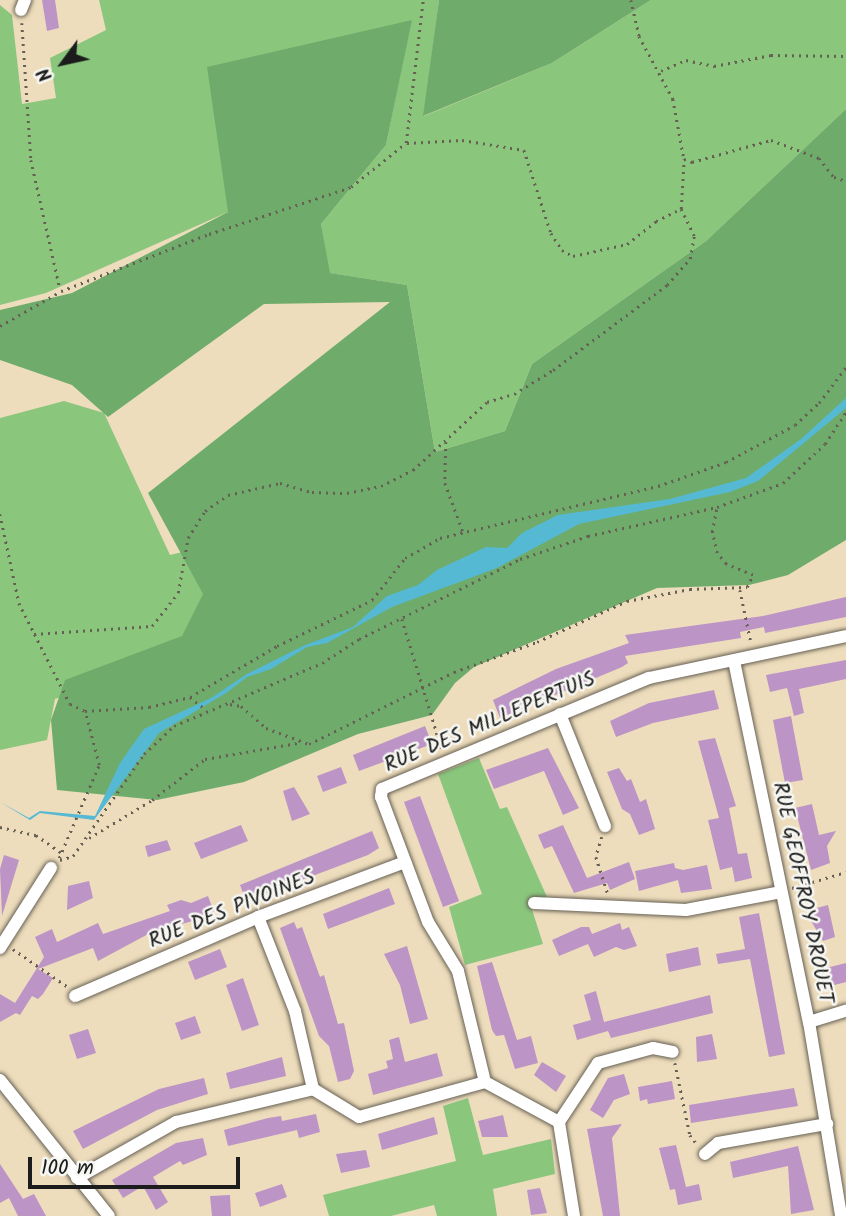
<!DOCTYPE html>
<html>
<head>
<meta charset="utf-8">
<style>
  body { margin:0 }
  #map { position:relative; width:846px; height:1216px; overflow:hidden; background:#eeddbc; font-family:Kalam,sans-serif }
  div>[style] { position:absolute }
  .green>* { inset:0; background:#8ac77d }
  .forest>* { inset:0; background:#6fac6c }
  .water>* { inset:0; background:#55b9d3 }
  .building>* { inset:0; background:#bc94c6 }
  .path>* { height:2.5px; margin-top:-1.25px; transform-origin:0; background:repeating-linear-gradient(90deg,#666054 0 2px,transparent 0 7px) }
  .roads { filter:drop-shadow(0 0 2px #666054) drop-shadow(0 0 2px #666054) }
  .minor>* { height:12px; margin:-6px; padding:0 6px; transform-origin:6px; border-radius:6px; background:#fff }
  span { translate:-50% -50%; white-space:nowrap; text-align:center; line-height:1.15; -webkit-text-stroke:5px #f6f6f2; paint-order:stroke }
  .street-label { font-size:21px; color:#1c1c1c }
  .north { position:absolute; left:28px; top:28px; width:70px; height:70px; -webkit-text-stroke:5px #f6f6f2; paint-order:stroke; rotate:237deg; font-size:19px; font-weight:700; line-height:28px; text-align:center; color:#1c1c1c }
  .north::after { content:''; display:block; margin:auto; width:24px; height:32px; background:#1c1c1c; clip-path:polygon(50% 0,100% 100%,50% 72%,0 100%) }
  .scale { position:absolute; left:28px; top:1157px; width:212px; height:32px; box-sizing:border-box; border:4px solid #1c1c1c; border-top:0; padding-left:9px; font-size:21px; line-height:24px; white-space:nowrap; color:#1c1c1c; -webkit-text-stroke:5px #f6f6f2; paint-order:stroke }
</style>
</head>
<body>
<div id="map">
  <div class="green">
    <i style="clip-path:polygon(99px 0,439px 0,424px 116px,552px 63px,651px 0,846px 0,846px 109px,706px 241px,532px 364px,505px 431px,435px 452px,407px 285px,329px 273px,321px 224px,386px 145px,411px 21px,228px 212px,46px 293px,0 305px,0 5px,12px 15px,22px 104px,56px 98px,50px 58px,106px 30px)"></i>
    <i style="clip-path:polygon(64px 401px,104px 413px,170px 555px,191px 550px,218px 648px,55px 699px,47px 740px,0 750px,0 418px)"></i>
    <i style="clip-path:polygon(479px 758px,500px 809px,507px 807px,547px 897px,529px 900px,543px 944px,465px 965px,449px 907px,482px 894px,438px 774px)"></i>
    <i style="clip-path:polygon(468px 1098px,483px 1155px,551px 1139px,555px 1174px,493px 1189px,497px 1216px,437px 1216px,434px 1205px,391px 1216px,329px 1216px,323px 1195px,456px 1161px,443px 1106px)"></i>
  </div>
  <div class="forest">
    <i style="clip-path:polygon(439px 0,651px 0,552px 63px,423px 116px)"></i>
    <i style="clip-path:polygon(412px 20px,386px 145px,321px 224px,330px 273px,407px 285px,435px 452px,505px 431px,532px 364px,706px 241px,846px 109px,846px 540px,788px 575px,749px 585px,657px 588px,474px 667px,455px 683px,432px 715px,358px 734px,244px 782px,157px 800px,57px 790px,51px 720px,65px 680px,182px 636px,203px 594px,148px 493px,390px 302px,264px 304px,108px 417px,72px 385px,0 360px,0 310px,72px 293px,228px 212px,207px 67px)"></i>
  </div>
  <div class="water">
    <i style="clip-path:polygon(846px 398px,846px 408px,758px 481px,730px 492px,579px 524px,497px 568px,392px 607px,327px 643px,307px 647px,271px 669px,247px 677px,226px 693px,159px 733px,94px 820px,40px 813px,30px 820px,0 802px,29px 818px,40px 811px,95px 816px,120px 763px,144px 729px,211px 698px,247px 674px,303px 646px,353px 627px,387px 596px,418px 585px,437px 570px,486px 547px,507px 548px,522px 533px,558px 515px,670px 499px,746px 478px,801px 439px)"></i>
  </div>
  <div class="building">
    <i style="clip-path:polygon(42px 0,55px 0,59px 28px,47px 31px)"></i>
    <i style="clip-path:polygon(846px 597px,846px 617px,765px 633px,764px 627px,754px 629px,740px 632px,741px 638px,625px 656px,628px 663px,622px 667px,500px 718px,493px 700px,556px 669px,629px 643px,625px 635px,763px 616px)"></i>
    <i style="clip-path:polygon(846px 660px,846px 679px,799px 689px,804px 713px,794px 716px,787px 688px,770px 692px,766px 675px)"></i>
    <i style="clip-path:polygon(714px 690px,719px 709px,653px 723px,616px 737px,610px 721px,649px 703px)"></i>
    <i style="clip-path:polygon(791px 716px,803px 780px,785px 783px,773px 720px)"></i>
    <i style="clip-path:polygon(425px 726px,432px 744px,359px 771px,353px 755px)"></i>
    <i style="clip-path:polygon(715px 738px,736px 806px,729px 808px,738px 854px,747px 853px,752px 878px,735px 882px,732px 867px,720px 870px,708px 820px,719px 818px,698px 741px)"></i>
    <i style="clip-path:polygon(548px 748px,579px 808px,563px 815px,544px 771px,494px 789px,486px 770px)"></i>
    <i style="clip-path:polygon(341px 767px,347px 783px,323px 792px,317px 776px)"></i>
    <i style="clip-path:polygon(619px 768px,627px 781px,631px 779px,640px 802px,646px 799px,655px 829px,639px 835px,630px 814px,622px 809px,607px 772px)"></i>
    <i style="clip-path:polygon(294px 787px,310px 814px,292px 821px,283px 791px)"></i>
    <i style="clip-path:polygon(420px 796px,459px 901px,443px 907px,404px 802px)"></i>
    <i style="clip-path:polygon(812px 804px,819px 835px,836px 831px,827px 846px,830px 863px,811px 870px,795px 808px)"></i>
    <i style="clip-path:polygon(241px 825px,248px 841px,201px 859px,194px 843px)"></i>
    <i style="clip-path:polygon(563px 825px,587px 878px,629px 862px,635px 879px,610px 890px,607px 883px,574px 893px,552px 846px,544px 849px,538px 835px)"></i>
    <i style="clip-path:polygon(372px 831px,379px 848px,368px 855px,246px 901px,240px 885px)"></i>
    <i style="clip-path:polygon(167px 840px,171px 850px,148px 857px,145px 846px)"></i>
    <i style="clip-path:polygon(4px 855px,19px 860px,2px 916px,0 869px)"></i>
    <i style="clip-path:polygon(674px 863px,675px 868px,683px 870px,707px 865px,712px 889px,681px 893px,678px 880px,639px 891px,635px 871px)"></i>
    <i style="clip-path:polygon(89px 881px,93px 898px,67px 910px,68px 886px)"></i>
    <i style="clip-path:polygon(389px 888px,395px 904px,328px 929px,323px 914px)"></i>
    <i style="clip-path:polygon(208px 896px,214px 912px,204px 918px,152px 932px,98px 961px,93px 948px,38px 969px,53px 978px,43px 994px,38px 999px,32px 996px,20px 1015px,16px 1013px,0 1022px,0 994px,15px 1003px,44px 957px,35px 937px,52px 929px,57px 942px,98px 923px,103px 934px,170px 911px,167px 905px,181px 900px,191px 903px)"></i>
    <i style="clip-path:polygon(828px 905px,835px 937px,823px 941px,811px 921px,813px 909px)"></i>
    <i style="clip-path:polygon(759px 913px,785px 1054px,769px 1057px,750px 959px,718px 964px,716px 954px,745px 949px,739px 917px)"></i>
    <i style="clip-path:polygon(294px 922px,297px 929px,302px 927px,320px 977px,324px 975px,338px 1024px,344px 1023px,354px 1071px,350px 1079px,338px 1082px,329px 1046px,319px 1036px,280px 928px)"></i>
    <i style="clip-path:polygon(620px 923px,622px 930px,629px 927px,637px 946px,624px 950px,616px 947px,594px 957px,588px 944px,559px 956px,552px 940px,581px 927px,589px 927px,592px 934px)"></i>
    <i style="clip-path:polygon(407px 946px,428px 1019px,410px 1024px,400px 985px,384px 954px)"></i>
    <i style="clip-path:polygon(698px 947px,701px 965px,669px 972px,666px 954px)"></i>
    <i style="clip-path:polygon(220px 949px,227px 967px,195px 980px,188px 962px)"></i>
    <i style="clip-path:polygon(492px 962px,517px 1040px,531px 1036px,538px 1063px,515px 1069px,504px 1035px,496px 1036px,492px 1030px,477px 966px)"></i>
    <i style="clip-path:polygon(846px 963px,846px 982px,823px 988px,818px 970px)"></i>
    <i style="clip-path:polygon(243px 978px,259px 1025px,242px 1031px,226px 985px)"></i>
    <i style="clip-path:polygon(596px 991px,604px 1022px,710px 995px,713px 1013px,611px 1038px,608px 1031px,577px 1040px,573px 1025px,591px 1020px,584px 995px)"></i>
    <i style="clip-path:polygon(195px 1016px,201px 1033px,181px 1040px,175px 1023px)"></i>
    <i style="clip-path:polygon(88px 1029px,96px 1053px,77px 1059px,69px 1035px)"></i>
    <i style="clip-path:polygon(712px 1034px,717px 1059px,697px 1062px,696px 1037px)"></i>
    <i style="clip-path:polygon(399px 1037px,405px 1062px,437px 1053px,443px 1076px,373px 1095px,368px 1074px,388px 1068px,386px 1061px,393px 1059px,389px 1040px)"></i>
    <i style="clip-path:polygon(282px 1057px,286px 1076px,230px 1089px,226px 1073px)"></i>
    <i style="clip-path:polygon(542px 1062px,566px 1076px,556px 1092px,534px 1075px)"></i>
    <i style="clip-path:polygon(624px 1074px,630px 1094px,614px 1100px,603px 1118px,590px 1110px,608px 1078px)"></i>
    <i style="clip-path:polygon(204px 1078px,208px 1094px,157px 1110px,83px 1149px,73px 1131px,159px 1089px)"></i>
    <i style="clip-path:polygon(672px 1081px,675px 1099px,648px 1104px,647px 1099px,640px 1101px,638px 1087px)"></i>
    <i style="clip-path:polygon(794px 1088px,798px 1106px,691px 1123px,689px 1105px)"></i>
    <i style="clip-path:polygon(316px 1114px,320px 1132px,299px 1138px,297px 1130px,228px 1146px,224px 1130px,268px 1118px,281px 1116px,282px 1121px)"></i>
    <i style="clip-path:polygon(503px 1115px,508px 1137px,482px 1137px,478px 1121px)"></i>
    <i style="clip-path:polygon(434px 1117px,438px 1134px,382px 1150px,378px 1134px)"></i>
    <i style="clip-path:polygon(622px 1124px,612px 1138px,620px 1216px,603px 1216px,587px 1129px)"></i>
    <i style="clip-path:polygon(203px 1138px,207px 1155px,183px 1165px,180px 1161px,153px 1177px,168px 1202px,156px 1210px,143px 1186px,123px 1198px,112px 1180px,176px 1143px)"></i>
    <i style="clip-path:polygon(676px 1145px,686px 1187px,699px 1184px,702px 1200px,678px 1205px,675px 1189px,670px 1190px,659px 1148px)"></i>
    <i style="clip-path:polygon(798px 1146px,814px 1210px,791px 1214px,788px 1166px,733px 1178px,730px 1162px)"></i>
    <i style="clip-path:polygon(366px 1150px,370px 1167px,341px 1173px,336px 1154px)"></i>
    <i style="clip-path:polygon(0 1164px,23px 1199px,34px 1194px,46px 1216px,18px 1216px,9px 1198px,0 1203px)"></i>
    <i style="clip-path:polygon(282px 1184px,287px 1197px,260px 1207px,255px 1193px)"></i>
    <i style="clip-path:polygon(540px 1188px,547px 1213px,531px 1215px,527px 1190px)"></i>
    <i style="clip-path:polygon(230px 1195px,231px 1216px,212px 1216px,210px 1196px)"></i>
  </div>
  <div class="path">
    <i style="left:631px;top:0;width:37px;rotate:77deg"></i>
    <i style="left:639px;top:36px;width:72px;rotate:61.6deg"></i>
    <i style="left:673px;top:99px;width:61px;rotate:79.6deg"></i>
    <i style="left:684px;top:159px;width:9px;rotate:21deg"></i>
    <i style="left:692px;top:162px;width:82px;rotate:-15.6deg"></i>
    <i style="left:771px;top:140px;width:51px;rotate:20.6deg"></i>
    <i style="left:819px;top:158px;width:24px;rotate:52deg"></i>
    <i style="left:834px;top:177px;width:13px;rotate:18deg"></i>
    <i style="left:22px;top:23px;width:137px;rotate:86.2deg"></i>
    <i style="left:31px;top:160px;width:132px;rotate:77.3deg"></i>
    <i style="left:661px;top:71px;width:27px;rotate:-24deg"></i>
    <i style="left:686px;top:60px;width:29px;rotate:12deg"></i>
    <i style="left:714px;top:66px;width:58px;rotate:-10.9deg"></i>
    <i style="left:771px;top:55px;width:75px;rotate:0.8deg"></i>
    <i style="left:407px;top:143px;width:55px;rotate:-3.1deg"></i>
    <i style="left:462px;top:140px;width:63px;rotate:9.2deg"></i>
    <i style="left:524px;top:150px;width:87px;rotate:72deg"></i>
    <i style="left:551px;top:233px;width:20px;rotate:57deg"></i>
    <i style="left:562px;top:250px;width:13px;rotate:29deg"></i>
    <i style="left:573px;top:256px;width:55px;rotate:-12.5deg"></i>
    <i style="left:627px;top:244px;width:37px;rotate:-38deg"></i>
    <i style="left:656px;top:221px;width:28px;rotate:-26deg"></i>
    <i style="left:0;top:326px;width:70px;rotate:-29.8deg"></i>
    <i style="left:61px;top:291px;width:159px;rotate:-21.1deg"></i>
    <i style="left:209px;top:234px;width:150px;rotate:-18.3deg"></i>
    <i style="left:351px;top:187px;width:70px;rotate:-38.7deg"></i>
    <i style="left:406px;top:143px;width:144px;rotate:-83.2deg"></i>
    <i style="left:446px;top:442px;width:41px;rotate:91.4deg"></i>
    <i style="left:445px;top:483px;width:52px;rotate:69.8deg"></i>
    <i style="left:0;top:514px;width:91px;rotate:77.9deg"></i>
    <i style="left:19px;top:603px;width:113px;rotate:63.2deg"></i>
    <i style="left:70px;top:704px;width:17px;rotate:25deg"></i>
    <i style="left:85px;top:711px;width:64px;rotate:-3.6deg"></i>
    <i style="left:149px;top:707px;width:42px;rotate:-13.7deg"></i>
    <i style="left:190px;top:697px;width:101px;rotate:-30.4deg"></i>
    <i style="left:277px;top:646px;width:106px;rotate:-25.8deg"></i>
    <i style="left:372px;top:600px;width:53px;rotate:-51.8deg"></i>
    <i style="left:405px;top:558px;width:40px;rotate:-29.7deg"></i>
    <i style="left:440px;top:538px;width:224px;rotate:-13.4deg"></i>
    <i style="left:658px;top:486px;width:72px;rotate:-19.4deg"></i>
    <i style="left:726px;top:462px;width:78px;rotate:-28.2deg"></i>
    <i style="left:795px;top:425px;width:33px;rotate:-43deg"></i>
    <i style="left:819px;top:403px;width:45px;rotate:-53.1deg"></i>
    <i style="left:740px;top:590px;width:53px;rotate:78.1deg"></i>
    <i style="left:402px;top:619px;width:137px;rotate:73deg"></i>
    <i style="left:34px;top:634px;width:118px;rotate:-3.9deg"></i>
    <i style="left:152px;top:626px;width:42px;rotate:-51.8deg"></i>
    <i style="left:178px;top:593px;width:56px;rotate:-79.7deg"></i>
    <i style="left:188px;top:538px;width:32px;rotate:-58deg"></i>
    <i style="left:205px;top:511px;width:28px;rotate:-35deg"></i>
    <i style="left:228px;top:495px;width:53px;rotate:-13deg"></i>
    <i style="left:280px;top:483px;width:33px;rotate:16deg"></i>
    <i style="left:312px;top:492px;width:35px;rotate:2deg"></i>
    <i style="left:347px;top:493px;width:35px;rotate:-12deg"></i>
    <i style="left:381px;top:486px;width:36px;rotate:-27deg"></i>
    <i style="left:413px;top:470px;width:100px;rotate:-42.6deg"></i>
    <i style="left:487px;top:402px;width:28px;rotate:-17deg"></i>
    <i style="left:514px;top:394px;width:46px;rotate:-31.6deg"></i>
    <i style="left:553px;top:370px;width:142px;rotate:-36.7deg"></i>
    <i style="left:667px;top:285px;width:35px;rotate:-49deg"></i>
    <i style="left:690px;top:259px;width:23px;rotate:-80deg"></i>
    <i style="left:694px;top:236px;width:30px;rotate:-116deg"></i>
    <i style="left:681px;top:209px;width:50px;rotate:-86.6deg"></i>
    <i style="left:190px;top:697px;width:21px;rotate:39deg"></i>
    <i style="left:230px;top:704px;width:11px;rotate:10deg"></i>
    <i style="left:241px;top:706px;width:33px;rotate:41deg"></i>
    <i style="left:266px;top:728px;width:46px;rotate:20.4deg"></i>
    <i style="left:309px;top:744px;width:162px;rotate:-26.4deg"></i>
    <i style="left:454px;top:672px;width:88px;rotate:-19.9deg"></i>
    <i style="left:537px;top:642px;width:99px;rotate:-24.5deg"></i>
    <i style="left:627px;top:601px;width:64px;rotate:-10.8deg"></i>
    <i style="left:690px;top:589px;width:57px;rotate:-2deg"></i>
    <i style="left:747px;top:587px;width:13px;rotate:-63deg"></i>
    <i style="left:753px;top:575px;width:29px;rotate:-158deg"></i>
    <i style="left:726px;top:564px;width:14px;rotate:-129deg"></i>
    <i style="left:717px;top:553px;width:22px;rotate:-103deg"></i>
    <i style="left:712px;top:532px;width:25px;rotate:-79deg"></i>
    <i style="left:0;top:827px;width:37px;rotate:13deg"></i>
    <i style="left:36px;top:835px;width:32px;rotate:35deg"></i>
    <i style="left:602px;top:837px;width:21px;rotate:107deg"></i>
    <i style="left:596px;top:857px;width:39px;rotate:72deg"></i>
    <i style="left:89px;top:838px;width:74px;rotate:-31.1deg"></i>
    <i style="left:152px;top:800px;width:67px;rotate:-37.7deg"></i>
    <i style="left:205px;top:759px;width:94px;rotate:-9.8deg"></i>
    <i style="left:59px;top:858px;width:101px;rotate:-66.7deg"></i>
    <i style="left:99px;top:765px;width:56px;rotate:-104.5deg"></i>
    <i style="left:60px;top:860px;width:14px;rotate:-17deg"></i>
    <i style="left:73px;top:856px;width:124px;rotate:-55.2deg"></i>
    <i style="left:144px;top:754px;width:41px;rotate:-43deg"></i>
    <i style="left:174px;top:726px;width:161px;rotate:-23.1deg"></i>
    <i style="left:322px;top:663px;width:44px;rotate:-33deg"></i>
    <i style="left:359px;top:639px;width:180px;rotate:-26.4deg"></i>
    <i style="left:520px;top:559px;width:72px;rotate:-18.7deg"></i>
    <i style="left:588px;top:536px;width:132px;rotate:-12.7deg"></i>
    <i style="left:717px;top:507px;width:70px;rotate:-20deg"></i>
    <i style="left:783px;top:483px;width:57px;rotate:-42.9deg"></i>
    <i style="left:825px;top:444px;width:38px;rotate:-57deg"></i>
    <i style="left:792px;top:888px;width:56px;rotate:-16.5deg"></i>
    <i style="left:13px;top:949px;width:67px;rotate:34.6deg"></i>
    <i style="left:675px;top:1063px;width:74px;rotate:78.2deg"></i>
    <i style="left:690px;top:1135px;width:10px;rotate:53deg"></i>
  </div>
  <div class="roads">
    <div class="minor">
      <i style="left:21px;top:10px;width:11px;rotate:-68deg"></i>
      <i style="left:734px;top:661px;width:369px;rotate:78.3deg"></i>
      <i style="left:809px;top:1022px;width:197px;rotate:80.6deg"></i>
      <i style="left:560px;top:714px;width:121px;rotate:68.1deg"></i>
      <i style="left:534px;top:903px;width:152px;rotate:2.6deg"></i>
      <i style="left:686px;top:910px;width:97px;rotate:-10.7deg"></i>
      <i style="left:258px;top:917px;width:101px;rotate:68.5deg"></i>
      <i style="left:295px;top:1011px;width:80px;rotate:77deg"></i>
      <i style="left:0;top:948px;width:95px;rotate:-57.5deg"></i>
      <i style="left:75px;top:996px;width:199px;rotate:-23.3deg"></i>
      <i style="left:258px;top:917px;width:157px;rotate:-20.5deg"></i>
      <i style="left:809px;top:1022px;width:39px;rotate:-17deg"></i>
      <i style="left:0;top:1080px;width:174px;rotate:51.3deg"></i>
      <i style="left:559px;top:1122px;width:71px;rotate:-56.5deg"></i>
      <i style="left:598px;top:1063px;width:57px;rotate:-15.3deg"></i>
      <i style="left:653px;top:1048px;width:20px;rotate:11deg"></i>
      <i style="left:705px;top:1154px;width:17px;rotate:-40deg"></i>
      <i style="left:718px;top:1143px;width:111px;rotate:-9.9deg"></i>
      <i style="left:77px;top:1178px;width:114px;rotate:-29.5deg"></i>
      <i style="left:176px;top:1122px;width:141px;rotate:-13.5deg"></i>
      <i style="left:313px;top:1089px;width:54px;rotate:31.3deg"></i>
      <i style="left:359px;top:1117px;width:131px;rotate:-15.5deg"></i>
      <i style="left:574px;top:1216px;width:95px;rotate:-99.1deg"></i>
      <i style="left:559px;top:1122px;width:84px;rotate:-151.6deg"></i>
      <i style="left:485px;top:1082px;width:114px;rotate:-103.7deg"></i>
      <i style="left:458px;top:971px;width:57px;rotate:-121.5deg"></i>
      <i style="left:428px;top:922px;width:134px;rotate:-110.6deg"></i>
      <i style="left:381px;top:797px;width:8px;rotate:-83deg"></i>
      <i style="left:382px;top:789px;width:289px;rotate:-22.6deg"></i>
      <i style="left:649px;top:678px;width:201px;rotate:-12deg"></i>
    </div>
  </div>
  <div class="street-label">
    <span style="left:490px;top:723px;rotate:-23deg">RUE DES MILLEPERTUIS</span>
    <span style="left:802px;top:893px;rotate:78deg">RUE GEOFFROY DROUET</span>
    <span style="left:232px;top:910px;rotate:-22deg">RUE DES PIVOINES</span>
  </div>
  <div class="north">N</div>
  <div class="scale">100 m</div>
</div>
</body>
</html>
